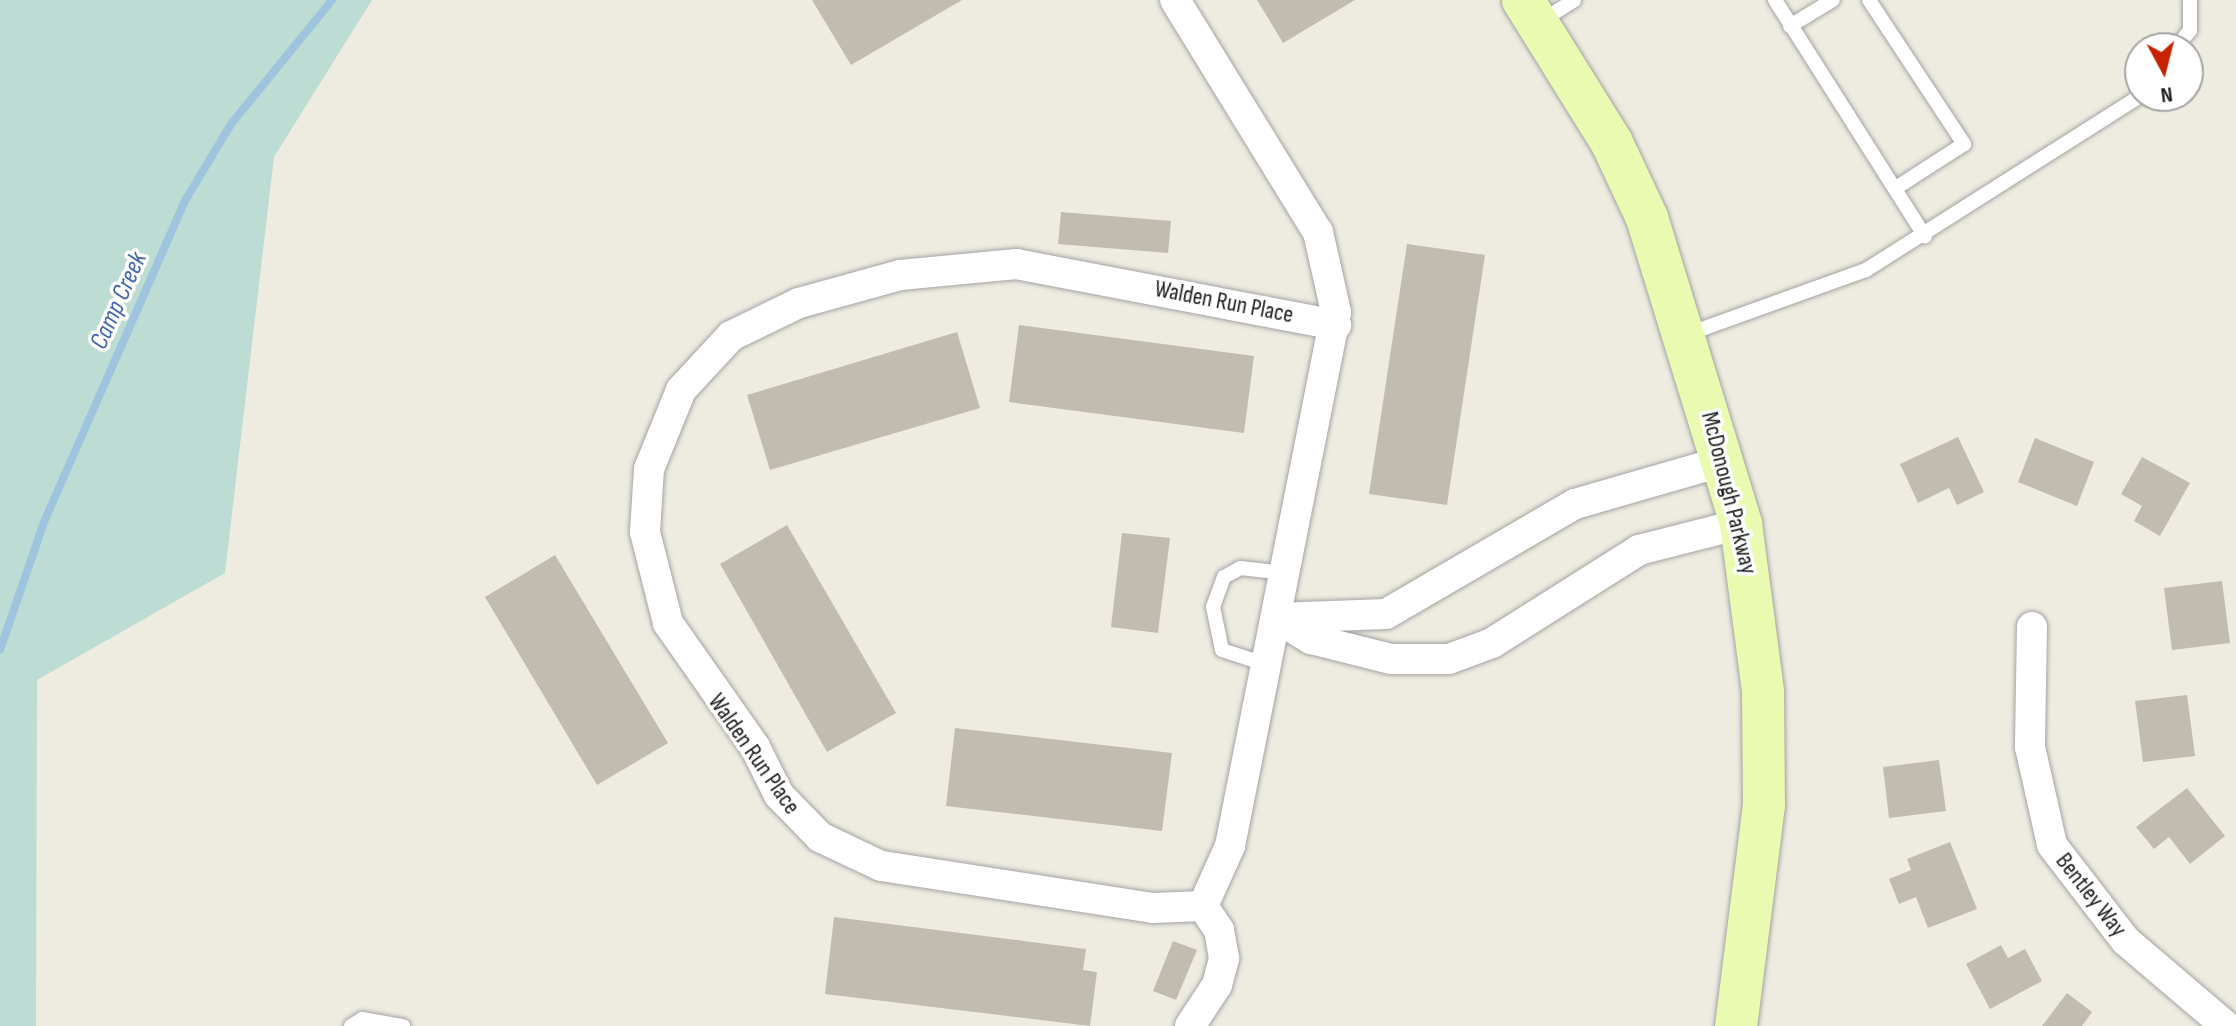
<!DOCTYPE html>
<html>
<head>
<meta charset="utf-8">
<style>
  body { margin:0 }
  #map { position:relative; width:2236px; height:1026px; overflow:hidden; background:#eeece1; font-family:"Sofia Sans Condensed",sans-serif }
  div>[style] { position:absolute }
  .wetland>* { inset:0; background:#bddcd3 }
  .stream>* { height:8px; margin:-4px; padding:0 4px; transform-origin:4px; border-radius:4px; background:#9fc4dd }
  .building>* { inset:0; background:#c2bbb0 }
  .roads { filter:drop-shadow(0 0 2px #a3a3a3) drop-shadow(0 0 2px #a3a3a3) }
  .lane>* { height:14px; margin:-7px; padding:0 7px; transform-origin:7px; border-radius:7px; background:#fff }
  .street>* { height:30px; margin:-15px; padding:0 15px; transform-origin:15px; border-radius:15px; background:#fff }
  .secondary>* { height:42px; margin:-21px; padding:0 21px; transform-origin:21px; border-radius:21px; background:#eafbb1 }
  span { translate:-50% -50%; white-space:nowrap; text-align:center; line-height:1.15; -webkit-text-stroke:7px #fff; paint-order:stroke }
  .street-label { font-size:24px; color:#1c1c1c }
  .water-label { font-size:26px; color:#4668ad; font-style:italic }
  .north { position:absolute; left:2124px; top:32px; width:80px; height:80px; box-sizing:border-box; background:#fff; border:2px solid #a4a4a4; border-radius:50%; rotate:173deg; font-size:22px; font-weight:700; line-height:32px; text-align:center; color:#1c1c1c }
  .north::after { content:''; display:block; margin:auto; width:28px; height:36px; background:#c72300; clip-path:polygon(50% 0,100% 100%,50% 72%,0 100%) }
</style>
</head>
<body>
<div id="map">
  <div class="wetland">
    <i style="clip-path:polygon(0 0,372px 0,274px 157px,225px 573px,37px 680px,36px 1026px,0 1026px)"></i>
  </div>
  <div class="stream">
    <i style="left:0;top:650px;width:135px;rotate:-71deg"></i>
    <i style="left:44px;top:522px;width:353px;rotate:-66.3deg"></i>
    <i style="left:186px;top:199px;width:87px;rotate:-59deg"></i>
    <i style="left:231px;top:124px;width:160px;rotate:-50.8deg"></i>
  </div>
  <div class="building">
    <i style="clip-path:polygon(812px 0,962px 0,851px 65px)"></i>
    <i style="clip-path:polygon(1257px 0,1355px 0,1283px 43px)"></i>
    <i style="clip-path:polygon(1061px 212px,1171px 221px,1168px 253px,1058px 244px)"></i>
    <i style="clip-path:polygon(1407px 244px,1485px 255px,1447px 505px,1369px 494px)"></i>
    <i style="clip-path:polygon(1019px 325px,1254px 356px,1244px 433px,1009px 402px)"></i>
    <i style="clip-path:polygon(957px 332px,980px 408px,770px 470px,747px 395px)"></i>
    <i style="clip-path:polygon(1958px 437px,1984px 492px,1957px 505px,1949px 488px,1918px 503px,1900px 464px)"></i>
    <i style="clip-path:polygon(2035px 438px,2094px 462px,2077px 506px,2018px 482px)"></i>
    <i style="clip-path:polygon(2142px 457px,2190px 483px,2160px 536px,2134px 521px,2142px 506px,2121px 494px)"></i>
    <i style="clip-path:polygon(787px 525px,896px 713px,827px 752px,720px 564px)"></i>
    <i style="clip-path:polygon(1122px 533px,1170px 538px,1158px 633px,1111px 627px)"></i>
    <i style="clip-path:polygon(555px 555px,668px 743px,597px 785px,485px 597px)"></i>
    <i style="clip-path:polygon(2222px 581px,2230px 643px,2172px 650px,2164px 588px)"></i>
    <i style="clip-path:polygon(2187px 695px,2195px 756px,2143px 762px,2135px 701px)"></i>
    <i style="clip-path:polygon(955px 728px,1172px 753px,1162px 831px,946px 806px)"></i>
    <i style="clip-path:polygon(1939px 760px,1946px 811px,1889px 818px,1883px 767px)"></i>
    <i style="clip-path:polygon(2187px 788px,2225px 836px,2190px 864px,2169px 837px,2154px 849px,2136px 827px)"></i>
    <i style="clip-path:polygon(1950px 842px,1977px 909px,1928px 928px,1916px 897px,1899px 904px,1889px 879px,1911px 870px,1907px 859px)"></i>
    <i style="clip-path:polygon(834px 917px,1086px 949px,1083px 970px,1097px 972px,1090px 1026px,825px 994px)"></i>
    <i style="clip-path:polygon(1173px 941px,1197px 950px,1176px 1000px,1153px 991px)"></i>
    <i style="clip-path:polygon(2001px 945px,2008px 958px,2025px 949px,2042px 981px,1990px 1009px,1966px 964px)"></i>
    <i style="clip-path:polygon(2067px 993px,2092px 1012px,2082px 1026px,2042px 1026px)"></i>
  </div>
  <div class="roads">
    <div class="lane">
      <i style="left:1775px;top:0;width:280px;rotate:57.6deg"></i>
      <i style="left:1869px;top:0;width:173px;rotate:56.6deg"></i>
      <i style="left:1964px;top:144px;width:81px;rotate:147.1deg"></i>
      <i style="left:1541px;top:21px;width:39px;rotate:-32deg"></i>
      <i style="left:1790px;top:26px;width:50px;rotate:-31.2deg"></i>
      <i style="left:2176px;top:48px;width:23px;rotate:-52deg"></i>
      <i style="left:2190px;top:30px;width:30px;rotate:-90deg"></i>
      <i style="left:1688px;top:334px;width:189px;rotate:-19.8deg"></i>
      <i style="left:1866px;top:270px;width:325px;rotate:-32.4deg"></i>
      <i style="left:1268px;top:665px;width:48px;rotate:-161.9deg"></i>
      <i style="left:1222px;top:650px;width:44px;rotate:-101.8deg"></i>
      <i style="left:1213px;top:607px;width:32px;rotate:-70deg"></i>
      <i style="left:1224px;top:577px;width:18px;rotate:-29deg"></i>
      <i style="left:1240px;top:568px;width:46px;rotate:6.2deg"></i>
      <i style="left:351px;top:1026px;width:13px;rotate:-32deg"></i>
      <i style="left:362px;top:1019px;width:42px;rotate:9.7deg"></i>
    </div>
    <div class="street">
      <i style="left:1175px;top:0;width:273px;rotate:58.4deg"></i>
      <i style="left:1318px;top:232px;width:82px;rotate:77.3deg"></i>
      <i style="left:1336px;top:312px;width:544px;rotate:101.23deg"></i>
      <i style="left:1230px;top:846px;width:66px;rotate:114.2deg"></i>
      <i style="left:1277px;top:618px;width:40px;rotate:32deg"></i>
      <i style="left:1311px;top:639px;width:82px;rotate:14deg"></i>
      <i style="left:1391px;top:659px;width:58px"></i>
      <i style="left:1449px;top:659px;width:46px;rotate:-20.4deg"></i>
      <i style="left:1492px;top:643px;width:174px;rotate:-32.3deg"></i>
      <i style="left:1639px;top:550px;width:105px;rotate:-14.3deg"></i>
      <i style="left:1277px;top:618px;width:109px;rotate:-2.1deg"></i>
      <i style="left:1386px;top:614px;width:219px;rotate:-30.2deg"></i>
      <i style="left:1575px;top:504px;width:155px;rotate:-16.1deg"></i>
      <i style="left:2032px;top:627px;width:120px;rotate:91deg"></i>
      <i style="left:2030px;top:747px;width:100px;rotate:77.3deg"></i>
      <i style="left:2052px;top:845px;width:121px;rotate:52.4deg"></i>
      <i style="left:2126px;top:941px;width:131px;rotate:40.4deg"></i>
      <i style="left:1203px;top:906px;width:50px;rotate:177.7deg"></i>
      <i style="left:1153px;top:908px;width:275px;rotate:-171.2deg"></i>
      <i style="left:881px;top:866px;width:68px;rotate:-154.6deg"></i>
      <i style="left:820px;top:837px;width:59px;rotate:-134.3deg"></i>
      <i style="left:779px;top:795px;width:54px;rotate:-116.6deg"></i>
      <i style="left:755px;top:747px;width:151px;rotate:-125.1deg"></i>
      <i style="left:668px;top:623px;width:94px;rotate:-104.2deg"></i>
      <i style="left:645px;top:532px;width:63px;rotate:-86.4deg"></i>
      <i style="left:649px;top:469px;width:85px;rotate:-67.9deg"></i>
      <i style="left:681px;top:390px;width:74px;rotate:-47.2deg"></i>
      <i style="left:731px;top:336px;width:76px;rotate:-25.9deg"></i>
      <i style="left:799px;top:303px;width:105px;rotate:-15.5deg"></i>
      <i style="left:900px;top:275px;width:117px;rotate:-5.4deg"></i>
      <i style="left:1016px;top:264px;width:326px;rotate:10.8deg"></i>
      <i style="left:1190px;top:1026px;width:49px;rotate:-56.6deg"></i>
      <i style="left:1217px;top:985px;width:28px;rotate:-75deg"></i>
      <i style="left:1224px;top:958px;width:28px;rotate:-100deg"></i>
      <i style="left:1219px;top:930px;width:29px;rotate:-124deg"></i>
    </div>
    <div class="secondary">
      <i style="left:1523px;top:0;width:168px;rotate:58.1deg"></i>
      <i style="left:1612px;top:143px;width:83px;rotate:65deg"></i>
      <i style="left:1647px;top:218px;width:320px;rotate:72.9deg"></i>
      <i style="left:1741px;top:524px;width:169px;rotate:82.5deg"></i>
      <i style="left:1763px;top:692px;width:113px;rotate:89.5deg"></i>
      <i style="left:1764px;top:805px;width:223px;rotate:97.2deg"></i>
    </div>
  </div>
  <div class="street-label">
    <span style="left:1224px;top:302px;rotate:11deg">Walden Run Place</span>
    <span style="left:1729px;top:493px;rotate:76deg">McDonough Parkway</span>
    <span style="left:754px;top:754px;rotate:55deg">Walden Run Place</span>
    <span style="left:2091px;top:895px;rotate:52deg">Bentley Way</span>
  </div>
  <div class="water-label">
    <span style="left:119px;top:301px;rotate:-66deg">Camp Creek</span>
  </div>
  <div class="north">N</div>
</div>
</body>
</html>
